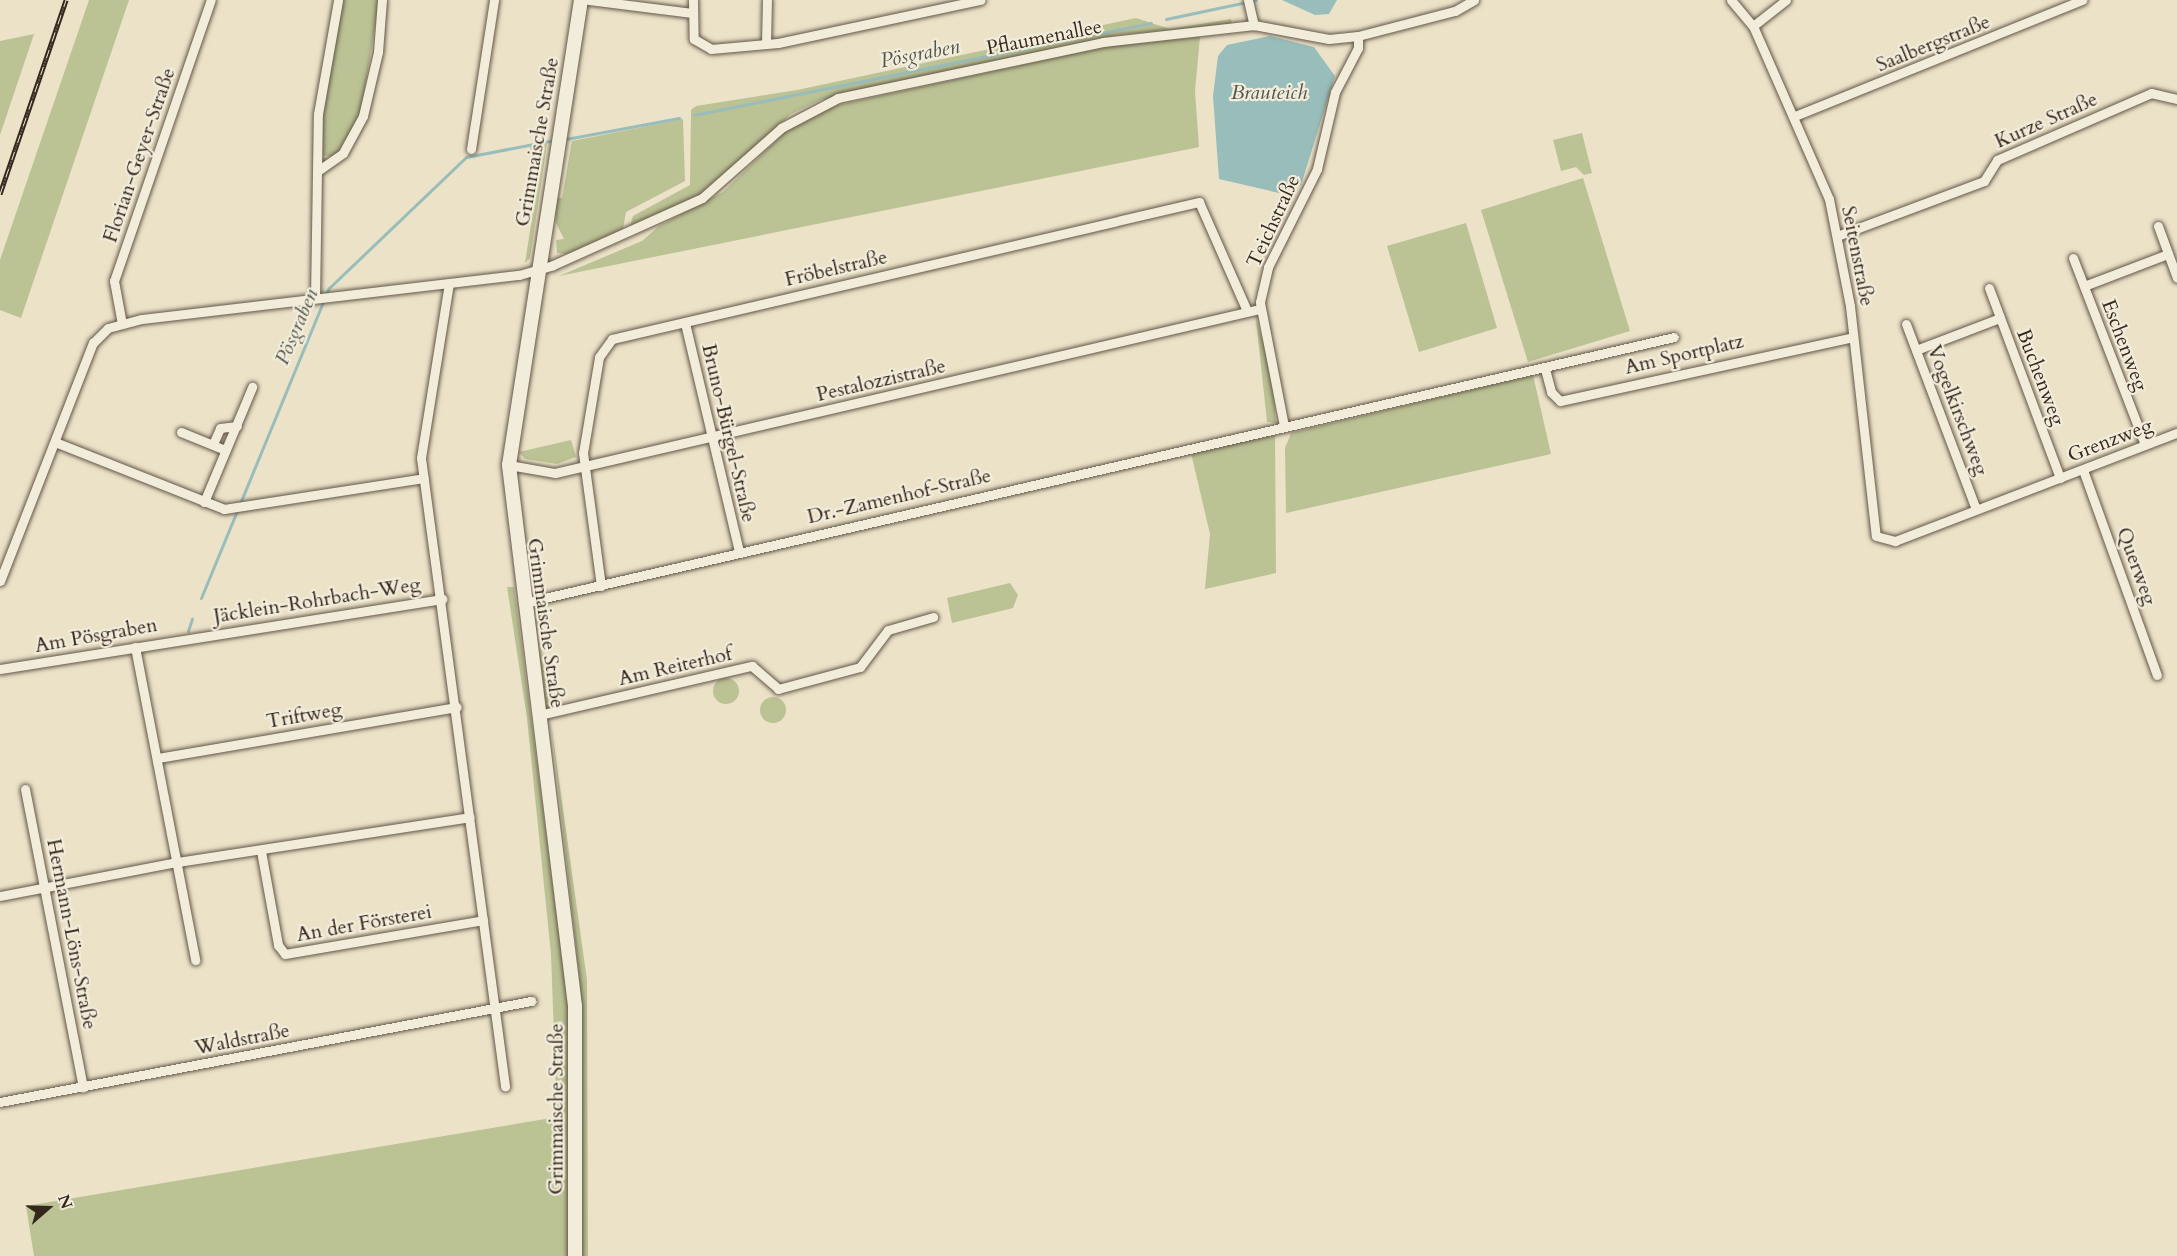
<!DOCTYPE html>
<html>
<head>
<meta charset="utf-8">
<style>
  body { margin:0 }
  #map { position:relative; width:2177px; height:1256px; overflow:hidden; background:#ebe2c8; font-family:Cardo,serif }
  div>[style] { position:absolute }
  .green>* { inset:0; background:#bbc294 }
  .round { border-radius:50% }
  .water>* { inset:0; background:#99bdba }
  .stream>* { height:3px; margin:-1.5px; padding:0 1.5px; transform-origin:1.5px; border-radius:1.5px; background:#99bdba }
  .roads { filter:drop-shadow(0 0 2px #625647) drop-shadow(0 0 2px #625647) }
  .minor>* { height:9px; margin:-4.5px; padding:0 4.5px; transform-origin:4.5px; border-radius:4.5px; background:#f2ecdb }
  .secondary>* { height:14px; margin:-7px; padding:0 7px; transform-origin:7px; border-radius:7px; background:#f2ecdb }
  .rail>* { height:5px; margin-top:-2.5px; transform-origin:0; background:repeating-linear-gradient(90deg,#f2ecdb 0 9px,#34271c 0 18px); box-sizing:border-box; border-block:2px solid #34271c }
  span { translate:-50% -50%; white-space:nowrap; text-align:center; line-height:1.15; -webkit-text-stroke:4.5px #f2ecdb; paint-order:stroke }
  .street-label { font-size:20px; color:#34271c }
  .water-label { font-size:21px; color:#52544b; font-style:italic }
  .north { position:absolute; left:18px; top:1178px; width:60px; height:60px; -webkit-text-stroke:4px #f2ecdb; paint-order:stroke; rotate:70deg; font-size:16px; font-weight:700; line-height:24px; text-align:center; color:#34271c }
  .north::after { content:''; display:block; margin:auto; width:21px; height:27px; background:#34271c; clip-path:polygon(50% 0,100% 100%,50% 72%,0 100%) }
</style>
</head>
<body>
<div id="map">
  <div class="green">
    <i style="clip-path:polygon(89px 0,129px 0,21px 318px,0 310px,0 260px)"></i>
    <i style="clip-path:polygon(342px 0,379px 0,361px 113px,335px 157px,322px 155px,321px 114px)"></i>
    <i style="clip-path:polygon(1136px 18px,1170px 29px,1231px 19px,1232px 24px,1118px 35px,820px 100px,791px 114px,702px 194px,630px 226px,633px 216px,690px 185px,691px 110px,696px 106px,797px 90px)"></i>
    <i style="clip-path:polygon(34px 34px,0 135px,0 41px)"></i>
    <i style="clip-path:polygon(1200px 37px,1195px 91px,1199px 147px,559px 276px,642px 241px,659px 226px,723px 192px,786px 131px,820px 109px,1113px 45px)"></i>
    <i style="clip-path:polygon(683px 119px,685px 181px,626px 212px,623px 229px,567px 254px,557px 253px,556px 240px,564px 239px,556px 223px,555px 197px,562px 198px,572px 141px)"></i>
    <i style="clip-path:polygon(1582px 133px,1592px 173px,1584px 175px,1576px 167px,1561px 171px,1553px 140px)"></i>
    <i style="clip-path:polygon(547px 144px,530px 258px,525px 263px,536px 192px,530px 147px)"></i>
    <i style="clip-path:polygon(1583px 178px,1630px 331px,1528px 362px,1481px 210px)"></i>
    <i style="clip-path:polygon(1466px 223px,1497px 328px,1419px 352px,1387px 246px)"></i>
    <i style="clip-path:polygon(1256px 319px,1271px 370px,1276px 423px,1267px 422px)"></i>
    <i style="clip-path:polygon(1533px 375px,1551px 454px,1286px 513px,1285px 448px,1291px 433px)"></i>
    <i style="clip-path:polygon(1275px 431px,1276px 573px,1205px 589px,1210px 534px,1191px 453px,545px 604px,536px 618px,537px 635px,543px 669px,557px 686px,546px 688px,550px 709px,544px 709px,530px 610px,537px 603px)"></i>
    <i style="clip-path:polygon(571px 440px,576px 457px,557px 464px,525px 459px,519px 452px)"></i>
    <i style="clip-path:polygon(1010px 583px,1018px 595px,1013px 608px,952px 623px,947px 598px)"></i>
    <i style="clip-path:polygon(507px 587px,514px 587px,568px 1002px,568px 1256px,34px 1256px,26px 1206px,557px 1117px,551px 954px,527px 718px)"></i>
    <i class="round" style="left:713px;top:678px;width:26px;height:26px"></i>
    <i class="round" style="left:760px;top:697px;width:26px;height:26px"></i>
    <i style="clip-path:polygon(551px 723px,587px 980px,588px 1256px,581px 1256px,580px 982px)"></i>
  </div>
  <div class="water">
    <i style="clip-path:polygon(1282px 0,1337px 0,1329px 14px,1315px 15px)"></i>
    <i style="clip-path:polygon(1270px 36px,1314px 47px,1335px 76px,1301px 185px,1279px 193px,1219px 179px,1213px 96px,1218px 56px,1227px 45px)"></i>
  </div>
  <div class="stream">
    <i style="left:1166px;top:19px;width:92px;rotate:-11.9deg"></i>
    <i style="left:694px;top:115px;width:466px;rotate:-11.4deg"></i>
    <i style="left:566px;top:139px;width:115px;rotate:-10.5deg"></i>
    <i style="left:201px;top:598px;width:335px;rotate:-67.6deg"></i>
    <i style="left:329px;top:288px;width:190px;rotate:-43.7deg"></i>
    <i style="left:466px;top:157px;width:85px;rotate:-10.9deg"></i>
    <i style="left:188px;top:631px;width:13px;rotate:-72deg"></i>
  </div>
  <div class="roads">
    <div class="minor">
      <i style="left:589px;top:0;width:104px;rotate:7.2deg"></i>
      <i style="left:693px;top:0;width:39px;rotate:89deg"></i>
      <i style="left:694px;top:39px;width:20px;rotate:30deg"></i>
      <i style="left:711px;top:49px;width:67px;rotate:-5.1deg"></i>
      <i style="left:778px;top:43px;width:207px;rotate:-12deg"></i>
      <i style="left:1248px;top:0;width:26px;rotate:77deg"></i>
      <i style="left:1731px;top:0;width:34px;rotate:50deg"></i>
      <i style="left:1753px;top:26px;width:189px;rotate:66.3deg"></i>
      <i style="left:1829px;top:199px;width:109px;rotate:78.9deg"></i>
      <i style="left:1850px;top:306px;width:231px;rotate:83.6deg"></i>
      <i style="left:1876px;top:536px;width:20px;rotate:15deg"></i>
      <i style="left:1895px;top:541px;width:302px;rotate:-21deg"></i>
      <i style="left:1753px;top:26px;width:42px;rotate:-38.2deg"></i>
      <i style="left:766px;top:43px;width:43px;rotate:-88.7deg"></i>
      <i style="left:1795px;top:116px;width:310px;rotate:-22deg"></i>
      <i style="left:471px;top:149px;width:151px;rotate:-81.2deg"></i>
      <i style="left:319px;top:170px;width:29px;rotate:-35deg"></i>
      <i style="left:343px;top:153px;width:42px;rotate:-61.6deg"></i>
      <i style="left:363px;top:116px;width:66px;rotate:-76.8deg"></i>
      <i style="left:378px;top:52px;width:52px;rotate:-85.6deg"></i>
      <i style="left:2158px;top:226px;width:55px;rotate:69.9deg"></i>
      <i style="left:1837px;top:236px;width:157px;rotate:-20.5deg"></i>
      <i style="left:1984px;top:181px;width:25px;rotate:-58deg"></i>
      <i style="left:1997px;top:160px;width:168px;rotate:-23.5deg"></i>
      <i style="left:2151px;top:93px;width:27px;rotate:13deg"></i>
      <i style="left:2073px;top:258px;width:200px;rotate:68.9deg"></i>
      <i style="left:449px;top:283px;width:177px;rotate:99.1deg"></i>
      <i style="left:421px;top:458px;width:634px;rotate:82.38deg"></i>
      <i style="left:2084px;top:286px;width:90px;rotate:-20.9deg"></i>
      <i style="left:1989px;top:288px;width:203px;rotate:69.5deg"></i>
      <i style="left:315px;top:298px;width:184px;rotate:-89.1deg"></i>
      <i style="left:318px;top:114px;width:116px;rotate:-80deg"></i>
      <i style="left:685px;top:323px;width:235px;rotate:76.7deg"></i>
      <i style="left:122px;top:324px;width:44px;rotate:-100.5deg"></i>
      <i style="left:114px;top:281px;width:297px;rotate:-71deg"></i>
      <i style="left:1906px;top:324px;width:198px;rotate:69.3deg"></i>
      <i style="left:1916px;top:350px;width:90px;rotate:-20.9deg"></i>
      <i style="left:1545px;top:369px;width:24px;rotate:75deg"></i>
      <i style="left:1551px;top:392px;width:13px;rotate:45deg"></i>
      <i style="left:1560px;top:401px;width:300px;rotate:-12.3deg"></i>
      <i style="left:1284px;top:426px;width:126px;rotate:-101deg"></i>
      <i style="left:1260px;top:302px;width:36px;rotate:-77deg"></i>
      <i style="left:1268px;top:267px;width:110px;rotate:-63.4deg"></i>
      <i style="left:1317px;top:169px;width:79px;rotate:-76.8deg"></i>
      <i style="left:1335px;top:92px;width:50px;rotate:-62.4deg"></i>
      <i style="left:1358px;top:48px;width:12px;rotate:-90deg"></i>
      <i style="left:181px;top:432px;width:48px;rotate:22.2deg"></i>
      <i style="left:55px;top:442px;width:182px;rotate:21.6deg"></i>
      <i style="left:224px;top:509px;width:202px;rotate:-8.8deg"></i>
      <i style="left:213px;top:444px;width:17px;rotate:-66deg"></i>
      <i style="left:220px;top:428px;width:17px;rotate:-7deg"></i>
      <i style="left:509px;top:465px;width:47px;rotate:9.9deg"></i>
      <i style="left:555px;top:473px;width:724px;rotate:-13.1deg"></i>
      <i style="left:2083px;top:470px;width:218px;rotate:70.2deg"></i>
      <i style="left:204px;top:502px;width:125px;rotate:-67.3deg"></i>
      <i style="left:0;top:581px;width:256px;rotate:-68.7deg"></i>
      <i style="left:93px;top:343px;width:21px;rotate:-45deg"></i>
      <i style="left:108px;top:328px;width:35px;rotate:-15deg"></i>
      <i style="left:142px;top:319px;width:380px;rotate:-6.7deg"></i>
      <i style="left:519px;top:275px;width:35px;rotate:-16deg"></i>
      <i style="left:553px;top:265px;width:163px;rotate:-24.2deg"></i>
      <i style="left:702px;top:198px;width:106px;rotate:-41.5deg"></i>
      <i style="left:781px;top:128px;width:64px;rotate:-27.8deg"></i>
      <i style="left:838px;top:98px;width:271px;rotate:-11.9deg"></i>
      <i style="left:1103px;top:42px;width:152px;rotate:-6.4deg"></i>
      <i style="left:1254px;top:25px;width:76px;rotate:10.6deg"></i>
      <i style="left:1329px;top:39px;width:29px;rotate:-6deg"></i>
      <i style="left:1358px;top:36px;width:100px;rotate:-14.5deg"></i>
      <i style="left:1455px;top:11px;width:22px;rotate:-30deg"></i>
      <i style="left:601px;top:586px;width:134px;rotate:-97.7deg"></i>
      <i style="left:583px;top:453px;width:97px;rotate:-80.5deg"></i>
      <i style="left:599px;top:357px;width:22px;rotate:-54deg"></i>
      <i style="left:612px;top:339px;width:603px;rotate:-13.14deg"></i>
      <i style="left:1199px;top:202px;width:119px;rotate:66.2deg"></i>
      <i style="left:523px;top:603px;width:1181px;rotate:-13.01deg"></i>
      <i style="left:135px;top:647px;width:319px;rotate:79.1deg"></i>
      <i style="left:0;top:669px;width:448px;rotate:-9deg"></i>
      <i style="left:539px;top:715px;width:219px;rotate:-13deg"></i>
      <i style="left:752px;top:666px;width:35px;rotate:41deg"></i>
      <i style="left:778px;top:689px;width:85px;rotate:-15deg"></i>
      <i style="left:860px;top:667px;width:46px;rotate:-52.9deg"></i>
      <i style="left:888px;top:630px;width:47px;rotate:-16.1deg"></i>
      <i style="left:158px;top:758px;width:303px;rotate:-9.7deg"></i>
      <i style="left:25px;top:789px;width:304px;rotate:79deg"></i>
      <i style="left:261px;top:851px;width:96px;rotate:79.7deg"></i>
      <i style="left:278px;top:945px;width:11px;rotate:52deg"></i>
      <i style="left:285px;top:954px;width:201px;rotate:-9.7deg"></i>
      <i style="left:0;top:896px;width:180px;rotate:-10.9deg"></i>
      <i style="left:177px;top:862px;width:296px;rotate:-8.7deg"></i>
      <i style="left:0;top:1102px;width:541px;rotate:-10.77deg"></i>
    </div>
    <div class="secondary">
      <i style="left:575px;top:1256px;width:250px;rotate:-90deg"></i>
      <i style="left:575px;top:1006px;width:545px;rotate:-96.96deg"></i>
      <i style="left:509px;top:465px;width:471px;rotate:-81.2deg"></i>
    </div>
  </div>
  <div class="rail">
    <i style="left:0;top:194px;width:205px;rotate:-71.2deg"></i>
  </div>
  <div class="street-label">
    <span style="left:1044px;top:37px;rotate:-11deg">Pflaumenallee</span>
    <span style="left:1933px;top:43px;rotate:-22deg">Saalbergstraße</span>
    <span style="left:2046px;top:120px;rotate:-24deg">Kurze Straße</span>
    <span style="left:537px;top:142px;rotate:-80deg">Grimmaische Straße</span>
    <span style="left:139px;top:155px;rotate:-71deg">Florian-Geyer-Straße</span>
    <span style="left:1273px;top:221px;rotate:-65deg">Teichstraße</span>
    <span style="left:1858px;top:256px;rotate:79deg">Seitenstraße</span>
    <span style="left:836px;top:268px;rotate:-13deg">Fröbelstraße</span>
    <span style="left:2125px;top:345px;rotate:69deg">Eschenweg</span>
    <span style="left:1684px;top:354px;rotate:-13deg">Am Sportplatz</span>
    <span style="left:2041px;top:377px;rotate:69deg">Buchenweg</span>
    <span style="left:881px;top:380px;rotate:-13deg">Pestalozzistraße</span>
    <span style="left:1958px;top:410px;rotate:69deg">Vogelkirschweg</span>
    <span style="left:729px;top:433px;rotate:77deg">Bruno-Bürgel-Straße</span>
    <span style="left:2110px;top:440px;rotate:-21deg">Grenzweg</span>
    <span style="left:899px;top:496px;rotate:-13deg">Dr.-Zamenhof-Straße</span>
    <span style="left:2137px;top:566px;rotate:70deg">Querweg</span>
    <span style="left:317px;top:600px;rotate:-9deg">Jäcklein-Rohrbach-Weg</span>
    <span style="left:546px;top:623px;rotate:82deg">Grimmaische Straße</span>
    <span style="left:96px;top:635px;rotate:-10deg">Am Pösgraben</span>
    <span style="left:675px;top:666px;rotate:-13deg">Am Reiterhof</span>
    <span style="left:304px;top:715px;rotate:-10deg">Triftweg</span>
    <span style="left:364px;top:923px;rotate:-10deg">An der Försterei</span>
    <span style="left:72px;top:934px;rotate:79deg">Hermann-Löns-Straße</span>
    <span style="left:242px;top:1039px;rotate:-11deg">Waldstraße</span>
    <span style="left:556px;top:1109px;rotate:-90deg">Grimmaische Straße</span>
  </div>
  <div class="water-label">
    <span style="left:920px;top:54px;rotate:-11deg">Pösgraben</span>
    <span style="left:1269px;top:93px">Brauteich</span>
    <span style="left:297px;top:327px;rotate:-67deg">Pösgraben</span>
  </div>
  <div class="north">N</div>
</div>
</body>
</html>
